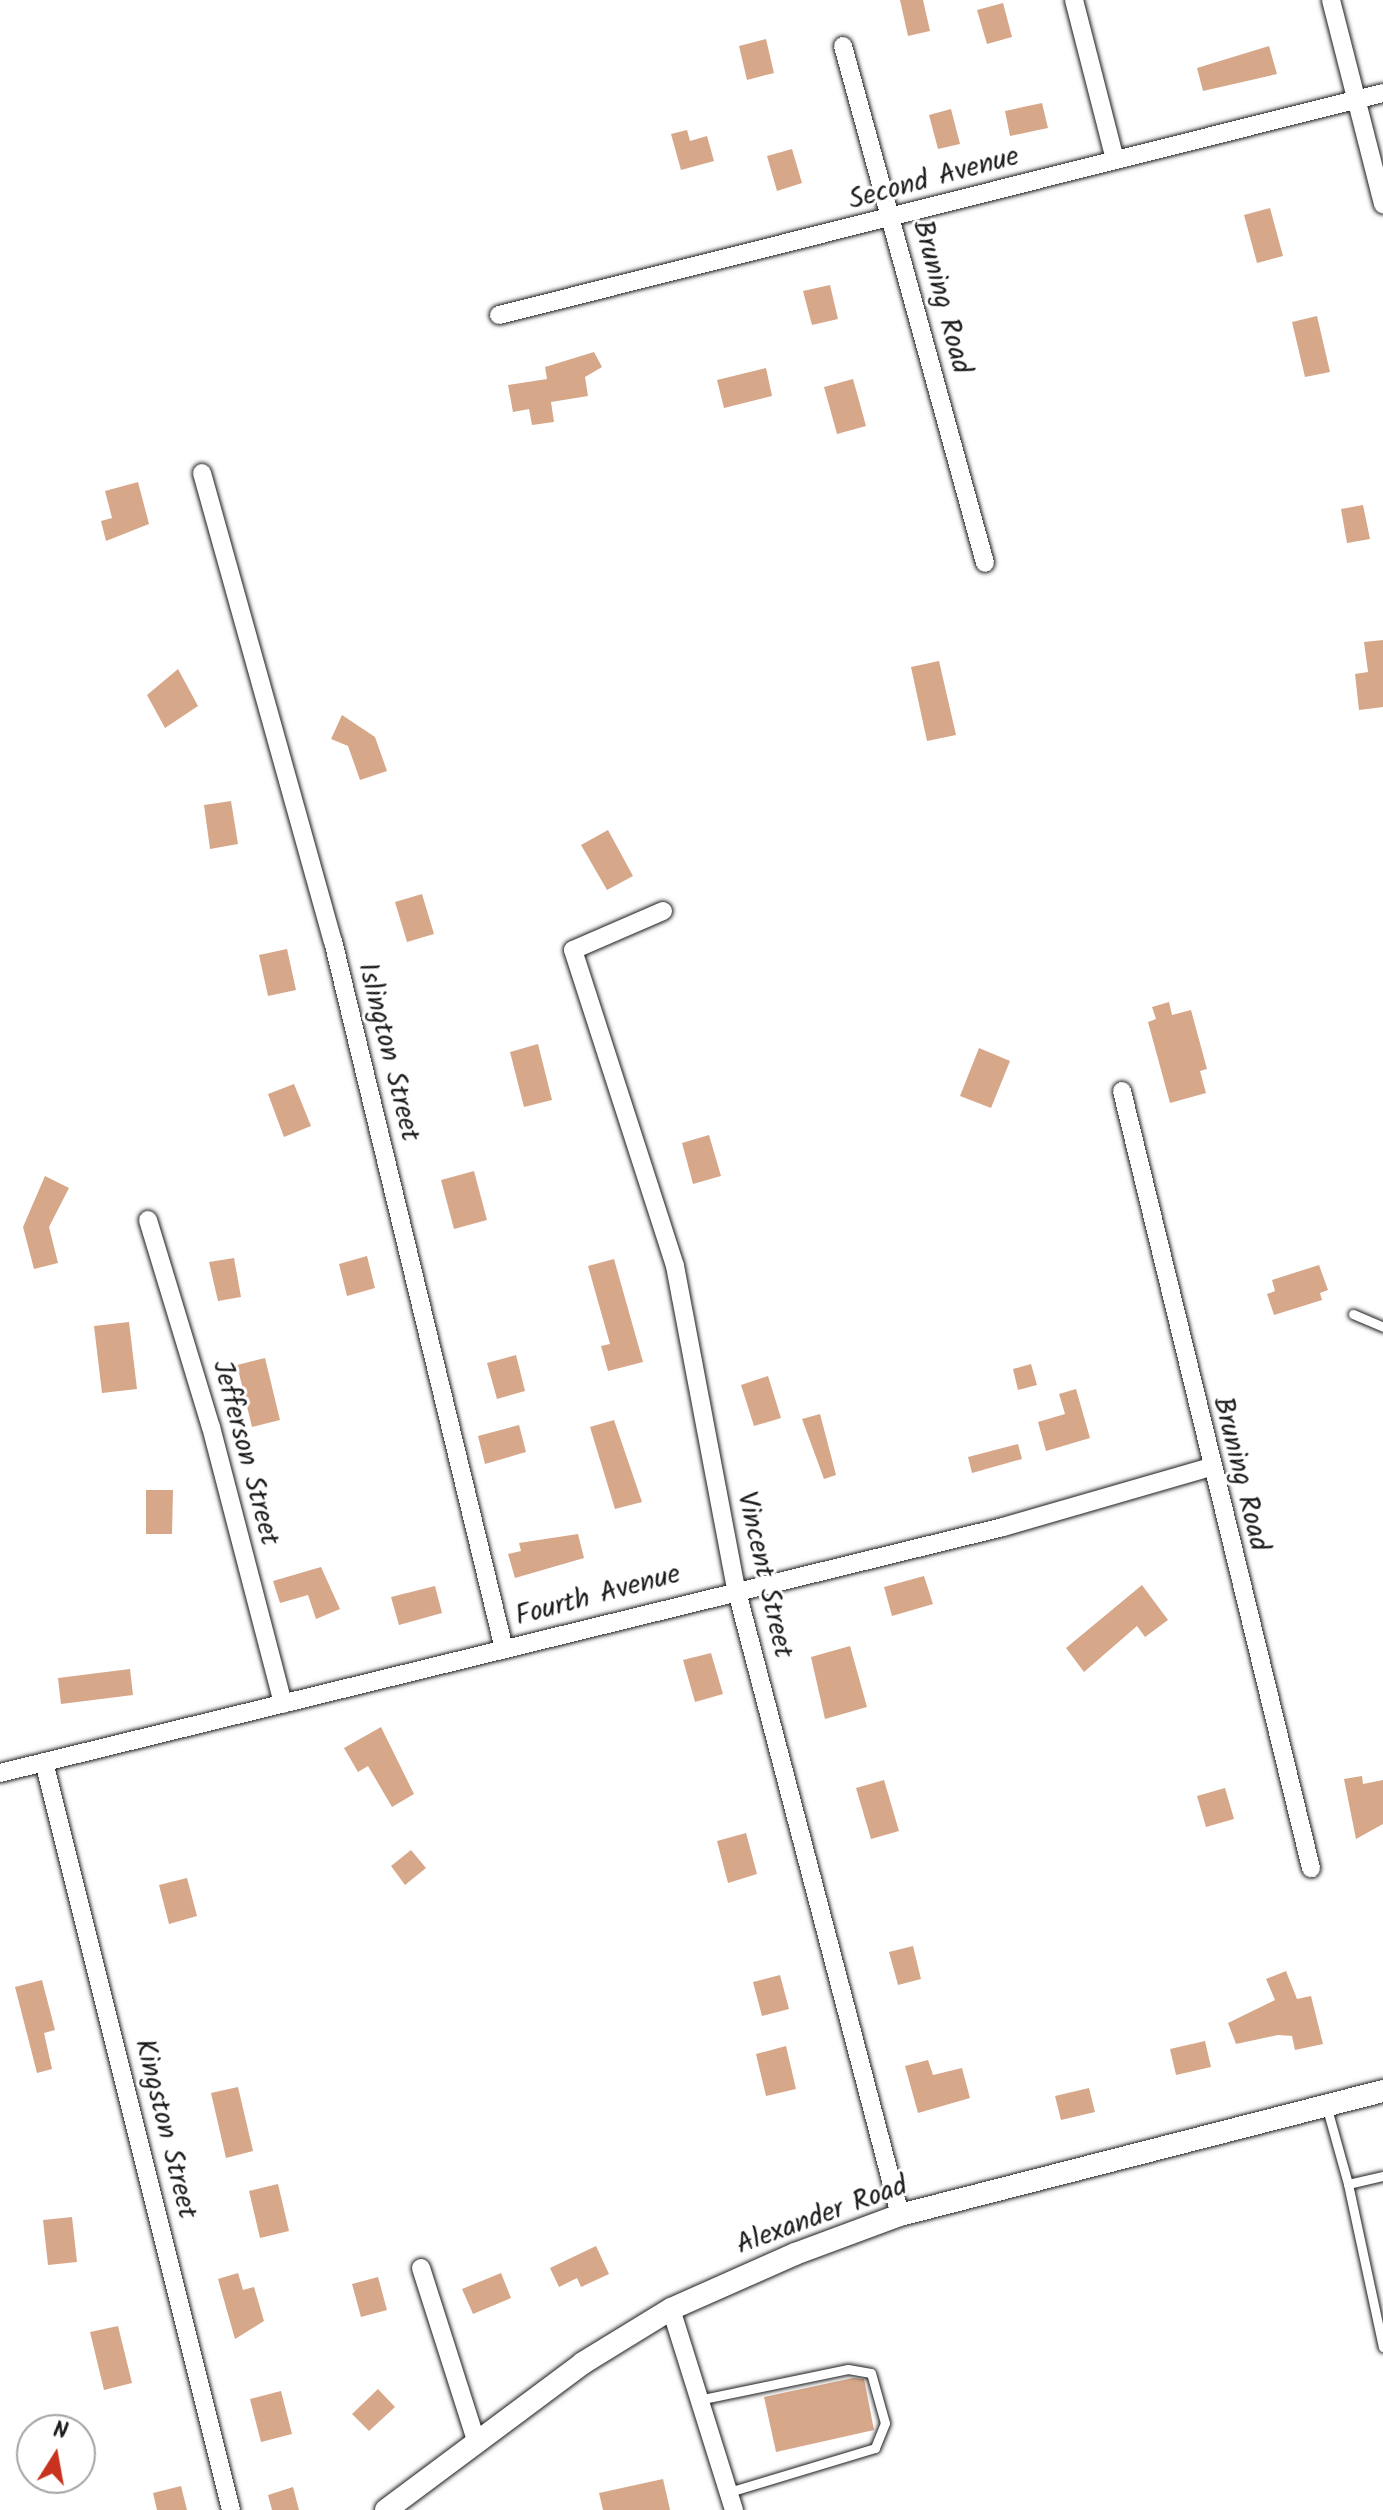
<!DOCTYPE html>
<html>
<head>
<meta charset="utf-8">
<style>
  body { margin:0 }
  #map { position:relative; width:1383px; height:2510px; overflow:hidden; background:#fff; font-family:Kalam,sans-serif }
  div>[style] { position:absolute }
  .building>* { inset:0; background:#d7a78a }
  .roads { filter:drop-shadow(0 0 2px #1c1c1c) drop-shadow(0 0 2px #1c1c1c) }
  .service>* { height:9px; margin:-4.5px; padding:0 4.5px; transform-origin:4.5px; border-radius:4.5px; background:#fff }
  .minor>* { height:18px; margin:-9px; padding:0 9px; transform-origin:9px; border-radius:9px; background:#fff }
  .tertiary>* { height:22px; margin:-11px; padding:0 11px; transform-origin:11px; border-radius:11px; background:#fff }
  span { translate:-50% -50%; white-space:nowrap; text-align:center; line-height:1.15; -webkit-text-stroke:6px #fff; paint-order:stroke }
  .street-label { font-size:28px; color:#1c1c1c }
  .north { position:absolute; left:16px; top:2414px; width:80px; height:80px; box-sizing:border-box; background:#fff; border:2px solid #a4a4a4; border-radius:50%; rotate:11deg; font-size:22px; font-weight:700; line-height:32px; text-align:center; color:#1c1c1c }
  .north::after { content:''; display:block; margin:auto; width:28px; height:36px; background:#c8321e; clip-path:polygon(50% 0,100% 100%,50% 72%,0 100%) }
</style>
</head>
<body>
<div id="map">
  <div class="building">
    <i style="clip-path:polygon(900px 0,923px 0,930px 31px,908px 36px)"></i>
    <i style="clip-path:polygon(1003px 3px,1012px 37px,987px 44px,977px 10px)"></i>
    <i style="clip-path:polygon(766px 39px,774px 73px,747px 80px,739px 46px)"></i>
    <i style="clip-path:polygon(1269px 46px,1277px 74px,1203px 91px,1197px 68px)"></i>
    <i style="clip-path:polygon(1042px 103px,1048px 128px,1010px 136px,1005px 111px)"></i>
    <i style="clip-path:polygon(951px 109px,960px 144px,938px 149px,929px 115px)"></i>
    <i style="clip-path:polygon(687px 130px,690px 141px,707px 136px,714px 161px,681px 170px,671px 134px)"></i>
    <i style="clip-path:polygon(792px 149px,802px 183px,777px 191px,767px 156px)"></i>
    <i style="clip-path:polygon(1270px 208px,1283px 256px,1257px 263px,1244px 215px)"></i>
    <i style="clip-path:polygon(830px 285px,838px 319px,812px 325px,803px 291px)"></i>
    <i style="clip-path:polygon(1317px 316px,1330px 372px,1305px 377px,1292px 322px)"></i>
    <i style="clip-path:polygon(594px 352px,602px 367px,585px 377px,588px 396px,551px 402px,554px 422px,532px 425px,529px 409px,513px 412px,508px 385px,547px 379px,545px 367px)"></i>
    <i style="clip-path:polygon(766px 368px,772px 396px,724px 408px,717px 380px)"></i>
    <i style="clip-path:polygon(853px 379px,866px 426px,837px 434px,824px 387px)"></i>
    <i style="clip-path:polygon(138px 482px,149px 524px,106px 541px,101px 521px,112px 518px,105px 491px)"></i>
    <i style="clip-path:polygon(1363px 505px,1370px 539px,1347px 543px,1341px 509px)"></i>
    <i style="clip-path:polygon(1383px 640px,1383px 707px,1359px 710px,1355px 674px,1368px 672px,1364px 642px)"></i>
    <i style="clip-path:polygon(939px 661px,956px 735px,927px 741px,911px 667px)"></i>
    <i style="clip-path:polygon(178px 669px,198px 706px,165px 728px,147px 695px)"></i>
    <i style="clip-path:polygon(342px 715px,375px 737px,387px 771px,360px 780px,348px 746px,331px 739px)"></i>
    <i style="clip-path:polygon(231px 801px,238px 844px,210px 849px,204px 805px)"></i>
    <i style="clip-path:polygon(608px 830px,633px 876px,607px 890px,581px 845px)"></i>
    <i style="clip-path:polygon(422px 894px,434px 934px,407px 942px,395px 902px)"></i>
    <i style="clip-path:polygon(287px 949px,296px 990px,268px 996px,259px 955px)"></i>
    <i style="clip-path:polygon(1169px 1002px,1172px 1015px,1191px 1010px,1207px 1069px,1200px 1071px,1206px 1093px,1170px 1103px,1148px 1022px,1156px 1019px,1152px 1007px)"></i>
    <i style="clip-path:polygon(538px 1044px,552px 1100px,524px 1107px,510px 1052px)"></i>
    <i style="clip-path:polygon(979px 1048px,1010px 1061px,991px 1108px,960px 1096px)"></i>
    <i style="clip-path:polygon(294px 1084px,311px 1126px,284px 1137px,268px 1094px)"></i>
    <i style="clip-path:polygon(709px 1135px,721px 1176px,693px 1184px,682px 1143px)"></i>
    <i style="clip-path:polygon(474px 1171px,487px 1220px,454px 1229px,441px 1180px)"></i>
    <i style="clip-path:polygon(45px 1176px,69px 1188px,49px 1227px,58px 1263px,34px 1269px,23px 1227px)"></i>
    <i style="clip-path:polygon(367px 1256px,375px 1288px,347px 1296px,339px 1264px)"></i>
    <i style="clip-path:polygon(234px 1258px,241px 1297px,218px 1301px,209px 1262px)"></i>
    <i style="clip-path:polygon(614px 1259px,643px 1362px,608px 1371px,601px 1346px,610px 1344px,588px 1266px)"></i>
    <i style="clip-path:polygon(1319px 1265px,1328px 1290px,1320px 1293px,1322px 1300px,1274px 1315px,1267px 1294px,1275px 1291px,1272px 1280px)"></i>
    <i style="clip-path:polygon(129px 1322px,137px 1389px,102px 1393px,94px 1326px)"></i>
    <i style="clip-path:polygon(516px 1355px,525px 1391px,497px 1399px,487px 1363px)"></i>
    <i style="clip-path:polygon(265px 1358px,280px 1420px,252px 1427px,237px 1365px)"></i>
    <i style="clip-path:polygon(1031px 1364px,1037px 1385px,1018px 1390px,1013px 1369px)"></i>
    <i style="clip-path:polygon(768px 1376px,781px 1418px,754px 1426px,741px 1385px)"></i>
    <i style="clip-path:polygon(1076px 1389px,1090px 1438px,1046px 1451px,1038px 1422px,1065px 1414px,1059px 1394px)"></i>
    <i style="clip-path:polygon(820px 1414px,836px 1475px,824px 1479px,802px 1419px)"></i>
    <i style="clip-path:polygon(614px 1420px,642px 1502px,615px 1509px,590px 1427px)"></i>
    <i style="clip-path:polygon(519px 1425px,526px 1452px,485px 1464px,478px 1436px)"></i>
    <i style="clip-path:polygon(1018px 1444px,1022px 1459px,972px 1473px,968px 1457px)"></i>
    <i style="clip-path:polygon(146px 1490px,173px 1490px,172px 1534px,146px 1534px)"></i>
    <i style="clip-path:polygon(578px 1534px,584px 1558px,515px 1578px,508px 1554px,521px 1551px,519px 1543px)"></i>
    <i style="clip-path:polygon(321px 1567px,340px 1609px,316px 1619px,308px 1595px,280px 1603px,273px 1581px)"></i>
    <i style="clip-path:polygon(924px 1576px,933px 1604px,892px 1616px,884px 1587px)"></i>
    <i style="clip-path:polygon(1142px 1585px,1168px 1620px,1145px 1637px,1137px 1626px,1084px 1672px,1066px 1648px)"></i>
    <i style="clip-path:polygon(435px 1586px,442px 1613px,399px 1625px,391px 1597px)"></i>
    <i style="clip-path:polygon(850px 1646px,867px 1707px,825px 1719px,811px 1657px)"></i>
    <i style="clip-path:polygon(711px 1653px,723px 1694px,695px 1702px,683px 1660px)"></i>
    <i style="clip-path:polygon(130px 1669px,133px 1695px,61px 1704px,58px 1678px)"></i>
    <i style="clip-path:polygon(381px 1727px,414px 1794px,392px 1807px,368px 1766px,358px 1772px,344px 1748px)"></i>
    <i style="clip-path:polygon(1362px 1776px,1363px 1784px,1383px 1780px,1383px 1824px,1356px 1839px,1344px 1779px)"></i>
    <i style="clip-path:polygon(884px 1780px,899px 1831px,871px 1839px,856px 1788px)"></i>
    <i style="clip-path:polygon(1225px 1788px,1234px 1819px,1206px 1827px,1197px 1796px)"></i>
    <i style="clip-path:polygon(746px 1833px,757px 1874px,728px 1883px,717px 1841px)"></i>
    <i style="clip-path:polygon(411px 1850px,426px 1868px,405px 1885px,391px 1866px)"></i>
    <i style="clip-path:polygon(187px 1878px,197px 1916px,169px 1924px,159px 1885px)"></i>
    <i style="clip-path:polygon(913px 1946px,921px 1979px,898px 1985px,889px 1952px)"></i>
    <i style="clip-path:polygon(1286px 1971px,1297px 1999px,1311px 1996px,1323px 2044px,1295px 2050px,1292px 2036px,1278px 2035px,1236px 2044px,1228px 2023px,1275px 2000px,1266px 1979px)"></i>
    <i style="clip-path:polygon(780px 1975px,789px 2009px,762px 2016px,753px 1982px)"></i>
    <i style="clip-path:polygon(42px 1980px,55px 2030px,44px 2033px,52px 2069px,37px 2073px,15px 1987px)"></i>
    <i style="clip-path:polygon(1205px 2041px,1211px 2067px,1176px 2075px,1170px 2049px)"></i>
    <i style="clip-path:polygon(786px 2046px,796px 2089px,766px 2096px,756px 2054px)"></i>
    <i style="clip-path:polygon(928px 2060px,933px 2075px,962px 2068px,970px 2098px,918px 2113px,905px 2066px)"></i>
    <i style="clip-path:polygon(238px 2087px,253px 2151px,226px 2158px,211px 2093px)"></i>
    <i style="clip-path:polygon(1089px 2088px,1095px 2112px,1061px 2120px,1055px 2096px)"></i>
    <i style="clip-path:polygon(278px 2184px,289px 2231px,260px 2238px,249px 2191px)"></i>
    <i style="clip-path:polygon(72px 2217px,77px 2262px,48px 2265px,43px 2220px)"></i>
    <i style="clip-path:polygon(596px 2246px,609px 2274px,581px 2287px,577px 2278px,559px 2287px,550px 2268px)"></i>
    <i style="clip-path:polygon(238px 2273px,243px 2290px,254px 2287px,264px 2321px,235px 2339px,218px 2279px)"></i>
    <i style="clip-path:polygon(501px 2273px,511px 2298px,473px 2314px,462px 2289px)"></i>
    <i style="clip-path:polygon(378px 2277px,387px 2310px,361px 2317px,352px 2284px)"></i>
    <i style="clip-path:polygon(118px 2326px,132px 2383px,104px 2390px,90px 2332px)"></i>
    <i style="clip-path:polygon(853px 2378px,864px 2379px,874px 2430px,776px 2452px,764px 2397px)"></i>
    <i style="clip-path:polygon(378px 2389px,395px 2407px,369px 2431px,352px 2414px)"></i>
    <i style="clip-path:polygon(281px 2391px,292px 2434px,261px 2442px,250px 2399px)"></i>
    <i style="clip-path:polygon(663px 2479px,670px 2510px,603px 2510px,599px 2493px)"></i>
    <i style="clip-path:polygon(181px 2486px,187px 2510px,157px 2510px,153px 2493px)"></i>
    <i style="clip-path:polygon(293px 2487px,299px 2510px,272px 2510px,268px 2495px)"></i>
  </div>
  <div class="roads">
    <div class="service">
      <i style="left:1353px;top:1314px;width:33px;rotate:23deg"></i>
      <i style="left:1326px;top:2105px;width:82px;rotate:74.4deg"></i>
      <i style="left:1348px;top:2184px;width:36px;rotate:-13deg"></i>
      <i style="left:1348px;top:2184px;width:167px;rotate:77.9deg"></i>
      <i style="left:703px;top:2399px;width:148px;rotate:-11.7deg"></i>
      <i style="left:848px;top:2369px;width:23px;rotate:10deg"></i>
      <i style="left:871px;top:2373px;width:52px;rotate:74.4deg"></i>
      <i style="left:885px;top:2423px;width:27px;rotate:112deg"></i>
      <i style="left:875px;top:2448px;width:152px;rotate:163.2deg"></i>
    </div>
    <div class="minor">
      <i style="left:1074px;top:0;width:165px;rotate:75.6deg"></i>
      <i style="left:1331px;top:0;width:211px;rotate:75.7deg"></i>
      <i style="left:843px;top:46px;width:536px;rotate:74.64deg"></i>
      <i style="left:499px;top:315px;width:911px;rotate:-14.1deg"></i>
      <i style="left:202px;top:473px;width:486px;rotate:74.4deg"></i>
      <i style="left:333px;top:941px;width:728px;rotate:76.42deg"></i>
      <i style="left:663px;top:911px;width:98px;rotate:156.6deg"></i>
      <i style="left:573px;top:950px;width:332px;rotate:72.1deg"></i>
      <i style="left:675px;top:1266px;width:328px;rotate:79.3deg"></i>
      <i style="left:736px;top:1588px;width:648px;rotate:75.34deg"></i>
      <i style="left:1122px;top:1091px;width:800px;rotate:76.33deg"></i>
      <i style="left:148px;top:1220px;width:216px;rotate:73.1deg"></i>
      <i style="left:211px;top:1427px;width:286px;rotate:75.4deg"></i>
      <i style="left:44px;top:1762px;width:771px;rotate:75.96deg"></i>
      <i style="left:0;top:1773px;width:1033px;rotate:-13.78deg"></i>
      <i style="left:1003px;top:1527px;width:213px;rotate:-16.1deg"></i>
      <i style="left:421px;top:2268px;width:177px;rotate:72.3deg"></i>
      <i style="left:671px;top:2309px;width:211px;rotate:72.6deg"></i>
    </div>
    <div class="tertiary">
      <i style="left:386px;top:2510px;width:246px;rotate:-36.7deg"></i>
      <i style="left:583px;top:2363px;width:103px;rotate:-31.5deg"></i>
      <i style="left:671px;top:2309px;width:136px;rotate:-23.9deg"></i>
      <i style="left:795px;top:2254px;width:112px;rotate:-20.4deg"></i>
      <i style="left:900px;top:2215px;width:499px;rotate:-14.4deg"></i>
    </div>
  </div>
  <div class="street-label">
    <span style="left:934px;top:179px;rotate:-15deg">Second Avenue</span>
    <span style="left:941px;top:297px;rotate:75deg">Bruning Road</span>
    <span style="left:388px;top:1052px;rotate:76deg">Islington Street</span>
    <span style="left:245px;top:1453px;rotate:75deg">Jefferson Street</span>
    <span style="left:1240px;top:1474px;rotate:76deg">Bruning Road</span>
    <span style="left:764px;top:1575px;rotate:77deg">Vincent Street</span>
    <span style="left:598px;top:1596px;rotate:-15deg">Fourth Avenue</span>
    <span style="left:165px;top:2129px;rotate:76deg">Kingston Street</span>
    <span style="left:822px;top:2216px;rotate:-20deg">Alexander Road</span>
  </div>
  <div class="north">N</div>
</div>
</body>
</html>
